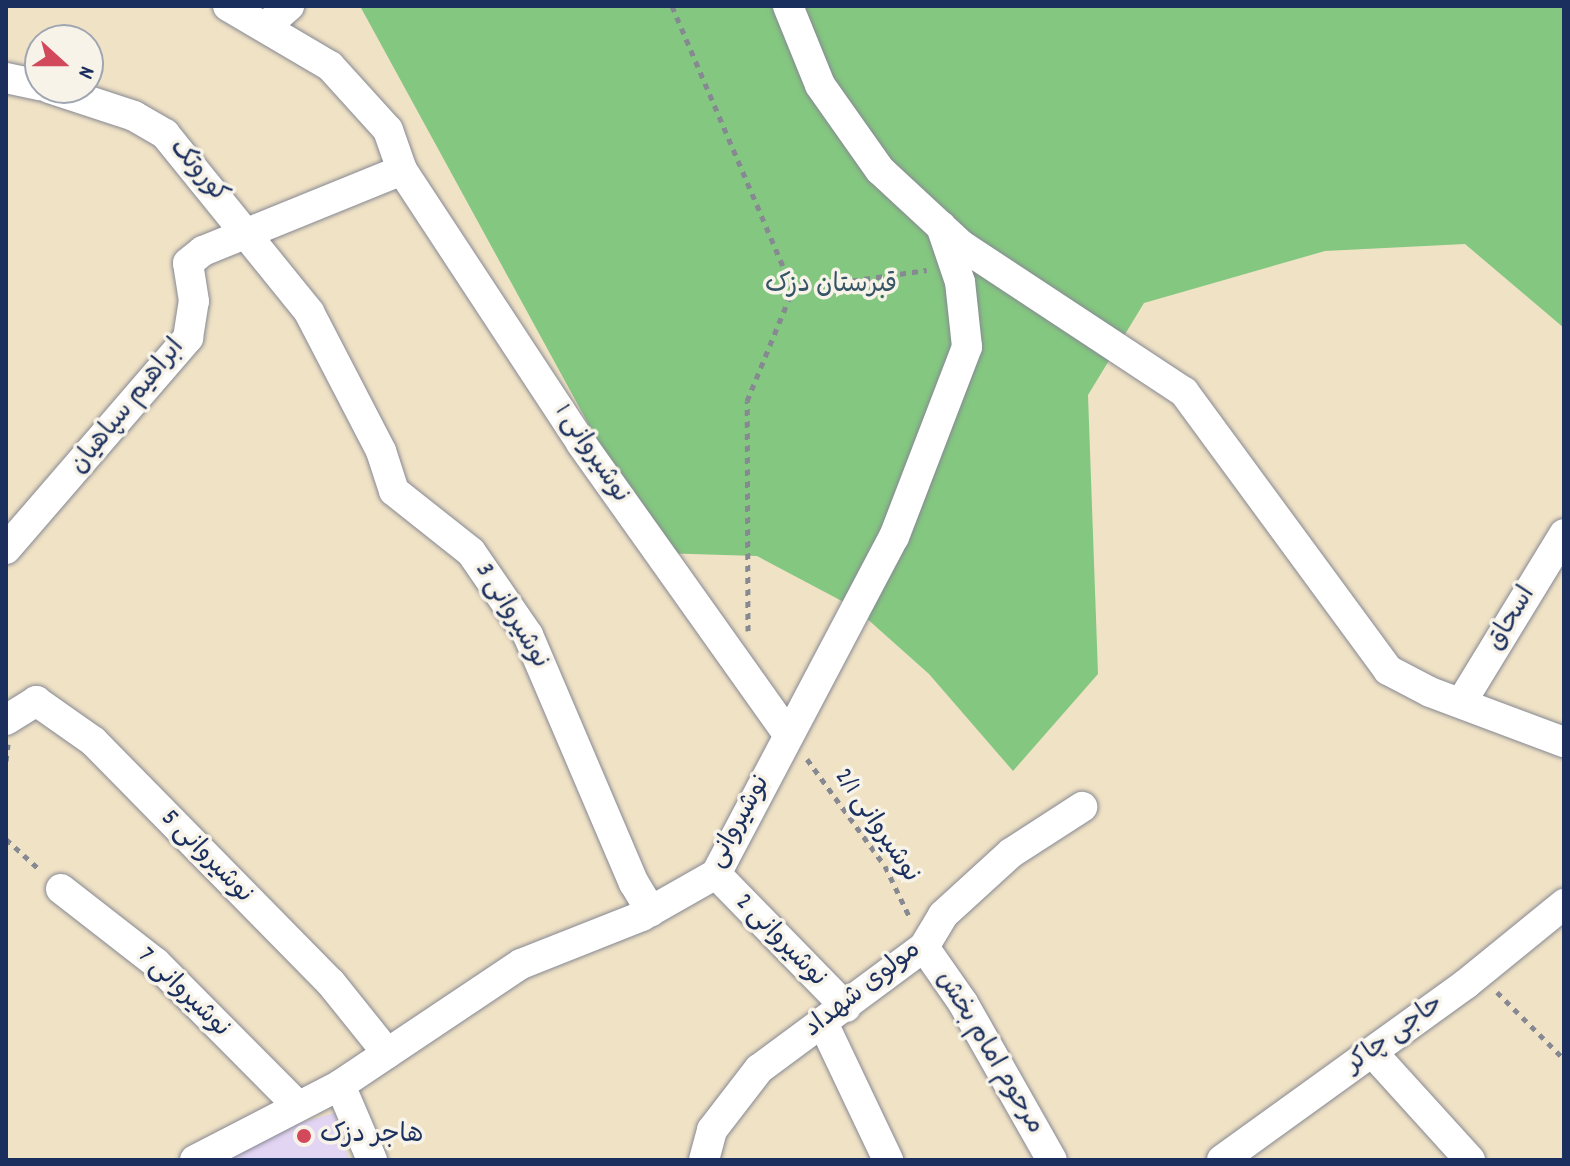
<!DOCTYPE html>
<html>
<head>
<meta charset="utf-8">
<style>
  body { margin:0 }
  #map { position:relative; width:1570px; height:1166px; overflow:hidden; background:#f0e2c5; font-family:Dekko,"Playpen Sans Arabic",sans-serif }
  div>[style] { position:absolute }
  .built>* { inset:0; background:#e2d4f3 }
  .green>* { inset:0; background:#84c780 }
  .path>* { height:5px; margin-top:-2.5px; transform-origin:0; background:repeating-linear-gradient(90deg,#868892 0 6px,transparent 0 12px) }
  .roads { filter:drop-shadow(0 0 2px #868892) drop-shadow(0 0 2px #868892) }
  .street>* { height:30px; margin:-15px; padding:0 15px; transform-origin:15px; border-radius:15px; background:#fff }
  .dots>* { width:22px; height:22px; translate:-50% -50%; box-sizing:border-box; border:4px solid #f7f3e8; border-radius:50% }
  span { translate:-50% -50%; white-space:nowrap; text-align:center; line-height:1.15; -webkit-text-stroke:7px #f7f3e8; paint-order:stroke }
  .street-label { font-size:26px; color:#1b2f5e }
  .park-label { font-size:26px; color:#355566 }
  .poi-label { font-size:26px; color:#1b2f5e }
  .left { translate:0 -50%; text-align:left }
  .frame { position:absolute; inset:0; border:8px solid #1b2f5e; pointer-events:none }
  .north { position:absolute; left:24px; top:24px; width:80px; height:80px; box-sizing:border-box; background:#f7f3e8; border:2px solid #9fa5b1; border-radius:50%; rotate:111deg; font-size:22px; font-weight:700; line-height:32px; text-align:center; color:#1b2f5e }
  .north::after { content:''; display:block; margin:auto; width:28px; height:36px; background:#d1495b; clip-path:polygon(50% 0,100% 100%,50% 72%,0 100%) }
</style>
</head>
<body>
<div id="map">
  <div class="built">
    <i style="clip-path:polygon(335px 1113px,349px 1160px,215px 1160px,299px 1123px)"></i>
  </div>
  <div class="green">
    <i style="clip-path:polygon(360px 6px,1564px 6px,1564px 328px,1465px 244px,1325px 251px,1144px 303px,1088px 395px,1098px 674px,1013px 771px,929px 674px,855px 608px,757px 556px,659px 553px)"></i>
  </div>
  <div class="path">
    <i style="left:672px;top:6px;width:308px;rotate:66.9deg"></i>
    <i style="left:793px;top:289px;width:135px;rotate:-8.1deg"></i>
    <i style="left:748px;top:631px;width:230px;rotate:-90.2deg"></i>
    <i style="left:747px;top:401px;width:121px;rotate:-67.7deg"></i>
    <i style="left:807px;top:759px;width:132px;rotate:53.9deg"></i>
    <i style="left:885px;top:866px;width:58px;rotate:64.3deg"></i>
    <i style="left:6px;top:761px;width:17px;rotate:-83deg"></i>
    <i style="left:6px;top:839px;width:47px;rotate:42.4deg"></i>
    <i style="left:1497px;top:992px;width:95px;rotate:45deg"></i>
  </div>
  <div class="roads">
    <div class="street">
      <i style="left:228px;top:6px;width:118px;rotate:30.5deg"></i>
      <i style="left:330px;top:66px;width:86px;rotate:47.8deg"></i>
      <i style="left:388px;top:130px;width:42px;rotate:70.7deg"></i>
      <i style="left:402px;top:170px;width:326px;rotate:56.7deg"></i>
      <i style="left:581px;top:443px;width:356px;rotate:54.6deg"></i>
      <i style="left:788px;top:6px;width:85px;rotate:67.9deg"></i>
      <i style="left:820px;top:85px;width:104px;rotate:54.8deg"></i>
      <i style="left:880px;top:170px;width:110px;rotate:42.8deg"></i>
      <i style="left:961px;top:245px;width:267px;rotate:33.4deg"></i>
      <i style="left:1184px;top:392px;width:345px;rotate:53.7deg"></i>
      <i style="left:1388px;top:670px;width:47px;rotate:27.6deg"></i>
      <i style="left:1430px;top:692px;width:143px;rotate:20.5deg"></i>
      <i style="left:265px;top:27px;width:32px;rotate:-41deg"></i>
      <i style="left:6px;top:78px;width:35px;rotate:12deg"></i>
      <i style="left:49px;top:88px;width:89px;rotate:18.2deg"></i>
      <i style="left:134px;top:116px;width:36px;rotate:30deg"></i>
      <i style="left:165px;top:134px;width:229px;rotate:51deg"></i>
      <i style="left:309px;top:312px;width:157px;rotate:62.6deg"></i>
      <i style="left:381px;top:451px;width:42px;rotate:72deg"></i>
      <i style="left:394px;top:491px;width:98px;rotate:38.4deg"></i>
      <i style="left:471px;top:552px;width:101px;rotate:55.5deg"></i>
      <i style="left:528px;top:635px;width:270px;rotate:66.9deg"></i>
      <i style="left:634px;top:883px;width:33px;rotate:59deg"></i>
      <i style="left:6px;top:549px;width:279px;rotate:-49.2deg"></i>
      <i style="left:188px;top:338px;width:37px;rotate:-81deg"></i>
      <i style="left:194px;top:301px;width:38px;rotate:-99deg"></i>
      <i style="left:188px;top:263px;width:19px;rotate:-39deg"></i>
      <i style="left:203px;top:251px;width:215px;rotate:-22.1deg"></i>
      <i style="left:1461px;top:703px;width:198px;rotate:-58.6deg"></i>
      <i style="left:6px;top:720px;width:36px;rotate:-32deg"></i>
      <i style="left:36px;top:701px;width:70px;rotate:35.1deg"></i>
      <i style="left:93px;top:741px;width:339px;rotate:45.5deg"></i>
      <i style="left:331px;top:983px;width:90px;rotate:51.3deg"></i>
      <i style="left:716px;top:874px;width:186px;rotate:45.7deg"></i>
      <i style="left:61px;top:889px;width:120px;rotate:37.9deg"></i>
      <i style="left:156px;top:963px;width:200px;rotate:45.2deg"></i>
      <i style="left:924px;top:947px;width:68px;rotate:55.1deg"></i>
      <i style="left:963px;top:1003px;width:180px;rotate:60.5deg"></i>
      <i style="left:823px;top:1023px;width:152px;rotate:64.6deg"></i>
      <i style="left:1372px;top:1052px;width:146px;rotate:47.8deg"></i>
      <i style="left:340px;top:1085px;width:82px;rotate:66.9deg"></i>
      <i style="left:195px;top:1160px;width:163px;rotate:-27.3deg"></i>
      <i style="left:340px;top:1085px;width:218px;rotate:-33.8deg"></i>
      <i style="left:521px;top:964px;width:130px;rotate:-21.6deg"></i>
      <i style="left:642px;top:916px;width:85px;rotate:-29.6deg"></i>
      <i style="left:716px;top:874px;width:381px;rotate:-62.2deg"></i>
      <i style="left:894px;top:537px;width:204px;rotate:-69deg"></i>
      <i style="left:967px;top:347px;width:65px;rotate:-96.1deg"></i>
      <i style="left:960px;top:282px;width:59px;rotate:-108.7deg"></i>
      <i style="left:704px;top:1160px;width:31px;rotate:-75deg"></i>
      <i style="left:712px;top:1130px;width:77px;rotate:-52.4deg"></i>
      <i style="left:759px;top:1069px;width:205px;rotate:-36.5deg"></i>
      <i style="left:924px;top:947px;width:37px;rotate:-59deg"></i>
      <i style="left:943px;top:915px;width:92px;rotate:-42.4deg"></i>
      <i style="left:1011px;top:853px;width:85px;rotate:-32.9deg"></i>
      <i style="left:1222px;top:1160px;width:301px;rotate:-35.8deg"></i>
      <i style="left:1466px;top:984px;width:127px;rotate:-39.2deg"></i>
    </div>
  </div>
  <div class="dots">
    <i style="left:304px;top:1136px;background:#d1495b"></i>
  </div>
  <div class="street-label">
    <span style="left:198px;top:172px;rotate:49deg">کوروتک</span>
    <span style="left:128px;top:407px;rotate:-51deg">ابراهیم سپاهیان</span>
    <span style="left:591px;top:454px;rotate:56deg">نوشیروانی 1</span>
    <span style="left:511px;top:616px;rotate:59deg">نوشیروانی 3</span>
    <span style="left:1512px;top:619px;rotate:-59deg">اسحاق</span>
    <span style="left:740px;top:822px;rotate:-61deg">نوشیروانی</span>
    <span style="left:876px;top:826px;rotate:56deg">نوشیروانی 2/1</span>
    <span style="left:206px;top:857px;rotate:46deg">نوشیروانی 5</span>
    <span style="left:780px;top:941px;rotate:46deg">نوشیروانی 2</span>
    <span style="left:863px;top:990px;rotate:-38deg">مولوی شهداد</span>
    <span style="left:183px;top:993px;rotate:44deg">نوشیروانی 7</span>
    <span style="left:1395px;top:1035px;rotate:-36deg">حاجی چاکر</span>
    <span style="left:989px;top:1053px;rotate:59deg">مرحوم امام بخش</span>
  </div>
  <div class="park-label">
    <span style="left:831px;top:286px">قبرستان دزک</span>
  </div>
  <div class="poi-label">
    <span class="left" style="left:320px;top:1136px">هاجر دزک</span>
  </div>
  <div class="frame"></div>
  <div class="north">N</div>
</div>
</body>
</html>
